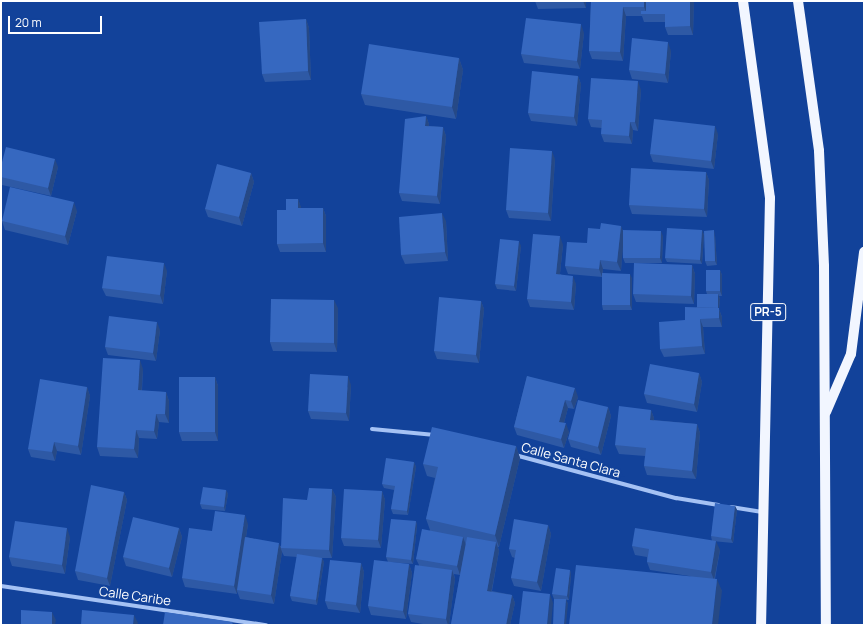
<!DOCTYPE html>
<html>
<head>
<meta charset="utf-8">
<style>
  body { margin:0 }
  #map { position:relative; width:865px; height:626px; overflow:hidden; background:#12429a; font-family:Manrope,sans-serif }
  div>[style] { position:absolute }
  .minor>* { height:4px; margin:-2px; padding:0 2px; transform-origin:2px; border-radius:2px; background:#a5c2f4 }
  .primary>* { height:10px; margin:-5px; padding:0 5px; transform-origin:5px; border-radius:5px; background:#f2f6ff }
  .wall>* { inset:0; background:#2e59a5 }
  .shaded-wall>* { inset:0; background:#264986 }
  .building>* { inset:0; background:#3668c0 }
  span { translate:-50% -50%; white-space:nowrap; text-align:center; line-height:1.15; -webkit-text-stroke:4px #12429a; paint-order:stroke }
  .shield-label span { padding:1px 3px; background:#12429a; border:1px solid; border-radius:3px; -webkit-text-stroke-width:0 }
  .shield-label { font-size:12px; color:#fff; font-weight:700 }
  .street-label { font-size:13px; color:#fff }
  .frame { position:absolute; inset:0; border:2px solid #fff; pointer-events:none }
  .scale { position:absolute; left:8px; top:16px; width:94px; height:18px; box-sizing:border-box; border:2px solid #fff; border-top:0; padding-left:5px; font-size:12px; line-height:14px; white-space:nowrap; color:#fff; -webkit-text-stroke:3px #12429a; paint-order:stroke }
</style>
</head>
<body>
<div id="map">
  <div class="minor">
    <i style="left:372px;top:429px;width:63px;rotate:5.4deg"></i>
    <i style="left:515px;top:455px;width:167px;rotate:15deg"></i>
    <i style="left:676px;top:498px;width:43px;rotate:9.5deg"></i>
    <i style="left:731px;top:507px;width:33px;rotate:9deg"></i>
    <i style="left:1px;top:586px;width:268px;rotate:8.4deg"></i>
  </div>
  <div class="primary">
    <i style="left:743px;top:1px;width:199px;rotate:82.2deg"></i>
    <i style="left:770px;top:198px;width:427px;rotate:91.2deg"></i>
    <i style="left:798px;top:1px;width:151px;rotate:82deg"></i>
    <i style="left:819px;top:151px;width:115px;rotate:87.5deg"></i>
    <i style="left:824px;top:266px;width:359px;rotate:89.7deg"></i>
    <i style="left:826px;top:412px;width:63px;rotate:-66.7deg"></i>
    <i style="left:851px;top:354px;width:103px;rotate:-82.7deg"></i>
  </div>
  <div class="wall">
    <i style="clip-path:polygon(535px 1px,586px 1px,586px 8px,538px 9px)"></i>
    <i style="clip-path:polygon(591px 1px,694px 1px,693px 35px,668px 35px,665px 27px,665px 22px,644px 22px,642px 16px,626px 16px,623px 61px,592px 59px,589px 51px)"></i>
    <i style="clip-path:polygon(306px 19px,309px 28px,311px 80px,265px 82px,262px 74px)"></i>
    <i style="clip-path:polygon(584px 33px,580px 69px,524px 63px,521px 54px)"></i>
    <i style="clip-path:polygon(671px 51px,668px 83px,632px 79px,629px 70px)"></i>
    <i style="clip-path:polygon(459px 58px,463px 70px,456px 119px,365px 105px,361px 94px)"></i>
    <i style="clip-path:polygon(578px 76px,581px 84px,577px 126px,531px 121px,528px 113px)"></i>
    <i style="clip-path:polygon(641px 90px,638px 131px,633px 130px,632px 144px,604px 142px,601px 134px,602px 128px,591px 127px,588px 119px)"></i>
    <i style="clip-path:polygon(426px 116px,429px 124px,429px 126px,443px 127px,446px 136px,440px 204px,402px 201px,399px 193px)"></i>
    <i style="clip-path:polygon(718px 134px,714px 169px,653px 162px,650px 154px)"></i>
    <i style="clip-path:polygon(555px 159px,551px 221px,509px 218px,506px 210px)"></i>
    <i style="clip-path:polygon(1px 166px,58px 167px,51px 196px,2px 185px,1px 182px)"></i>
    <i style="clip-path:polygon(706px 172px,709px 180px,707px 217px,632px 214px,629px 205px)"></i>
    <i style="clip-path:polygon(251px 173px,254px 182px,242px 226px,208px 217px,205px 209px)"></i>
    <i style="clip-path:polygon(298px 199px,301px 208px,323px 208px,326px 216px,326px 252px,280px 252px,277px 244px,286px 210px)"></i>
    <i style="clip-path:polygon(77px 211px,68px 245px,5px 230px,2px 221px)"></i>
    <i style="clip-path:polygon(446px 221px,448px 261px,405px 264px,401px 255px)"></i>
    <i style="clip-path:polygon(621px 226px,623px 232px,663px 236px,662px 263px,625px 263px,623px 258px,623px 244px,621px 271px,603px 269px,603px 273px,632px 278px,632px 310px,603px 310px,602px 305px,602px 277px,568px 274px,565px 266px,600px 229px)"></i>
    <i style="clip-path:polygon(702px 230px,704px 235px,702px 264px,667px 262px,665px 258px)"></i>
    <i style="clip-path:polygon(715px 235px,717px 265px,707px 266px,705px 261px)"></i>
    <i style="clip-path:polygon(563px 245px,560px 274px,576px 284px,574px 310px,530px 307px,527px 299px)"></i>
    <i style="clip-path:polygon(521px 246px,516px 291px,497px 289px,495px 284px)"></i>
    <i style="clip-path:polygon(692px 265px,695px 274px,694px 304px,636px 302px,633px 294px)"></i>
    <i style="clip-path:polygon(720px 270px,722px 275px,722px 296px,719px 296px,720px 299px,719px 309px,722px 317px,722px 327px,703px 327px,705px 354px,664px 357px,660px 349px,685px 320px,697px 307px,707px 294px,706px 291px)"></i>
    <i style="clip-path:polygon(167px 271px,163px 304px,106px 296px,102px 288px)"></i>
    <i style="clip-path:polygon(481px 301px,484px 309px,479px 363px,437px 359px,434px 351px)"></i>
    <i style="clip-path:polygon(338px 308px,337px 352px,273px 351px,270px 342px)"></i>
    <i style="clip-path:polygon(160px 330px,156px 361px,108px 355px,105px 347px)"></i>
    <i style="clip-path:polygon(143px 369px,142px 391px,166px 392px,169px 401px,169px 423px,159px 422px,157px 439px,139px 438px,138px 458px,100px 456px,97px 447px)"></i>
    <i style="clip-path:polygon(699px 373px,702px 382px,697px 412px,647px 403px,644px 394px)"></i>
    <i style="clip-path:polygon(527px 376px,578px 397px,574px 409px,568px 408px,564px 423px,569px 432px,564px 448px,517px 435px,514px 427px)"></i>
    <i style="clip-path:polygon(215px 377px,218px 386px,218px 441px,182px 441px,179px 432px)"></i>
    <i style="clip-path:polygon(351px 385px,349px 421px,311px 419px,308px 411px)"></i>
    <i style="clip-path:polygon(87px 387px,90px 396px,81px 455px,57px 451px,55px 461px,31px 457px,28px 449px)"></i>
    <i style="clip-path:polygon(608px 407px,611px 416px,601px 455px,571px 447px,568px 439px)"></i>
    <i style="clip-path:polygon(651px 410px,654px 418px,654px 420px,697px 424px,700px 433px,696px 479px,647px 475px,644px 466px,645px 456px,619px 454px,615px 445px)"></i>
    <i style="clip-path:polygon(516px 446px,520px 458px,499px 547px,498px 547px,499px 551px,492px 591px,512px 595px,515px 603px,510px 625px,451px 625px,451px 624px,460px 575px,454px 574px,455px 579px,449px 625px,429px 625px,411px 622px,408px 614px,419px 565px,416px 559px,430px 530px,426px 519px,435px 478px,427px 476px,423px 464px)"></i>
    <i style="clip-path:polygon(414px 462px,416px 467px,408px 515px,393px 514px,391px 509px,394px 490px,384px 488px,382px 484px)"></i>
    <i style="clip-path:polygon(332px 489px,336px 497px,332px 558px,321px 558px,322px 558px,324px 562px,317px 605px,292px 601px,290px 596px,297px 557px,284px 556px,282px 552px,274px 604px,240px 599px,237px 591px,237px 594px,185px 587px,182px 578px,212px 531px,248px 524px,246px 537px,281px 546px,307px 500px)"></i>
    <i style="clip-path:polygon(226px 490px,228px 494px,225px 511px,202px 509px,200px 504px)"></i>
    <i style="clip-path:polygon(382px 491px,385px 500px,381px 548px,344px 546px,341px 538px)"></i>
    <i style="clip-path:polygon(124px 492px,127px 500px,110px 586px,78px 580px,75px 571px)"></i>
    <i style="clip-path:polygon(735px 506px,737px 510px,733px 543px,712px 541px,711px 536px)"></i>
    <i style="clip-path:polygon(416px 521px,417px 526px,413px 564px,388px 562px,386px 557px)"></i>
    <i style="clip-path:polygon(548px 525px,551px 534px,541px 591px,514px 586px,511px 578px,515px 558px,512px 557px,509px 549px)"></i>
    <i style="clip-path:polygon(179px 528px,182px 537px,172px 577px,126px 566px,123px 557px)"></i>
    <i style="clip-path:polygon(70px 537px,65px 574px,12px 566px,9px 557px)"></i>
    <i style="clip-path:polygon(632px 546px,720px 550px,715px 579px,722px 591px,689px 576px,650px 570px,647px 562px,647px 557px,635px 555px)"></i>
    <i style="clip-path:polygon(361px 563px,364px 572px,360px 613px,328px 609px,325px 601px)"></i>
    <i style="clip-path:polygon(409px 564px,412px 573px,406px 619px,371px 615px,368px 606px)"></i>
    <i style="clip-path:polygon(570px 570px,571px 574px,569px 600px,566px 600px,568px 604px,554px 599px,552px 594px)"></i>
  </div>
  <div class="shaded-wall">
    <i style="clip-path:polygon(583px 1px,586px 1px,586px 8px)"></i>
    <i style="clip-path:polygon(644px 1px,648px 1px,647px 14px,644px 7px)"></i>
    <i style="clip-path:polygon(690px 1px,694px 1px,693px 35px,690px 26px)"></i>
    <i style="clip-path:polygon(623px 7px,626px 16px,623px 61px,620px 52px)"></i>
    <i style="clip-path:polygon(306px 19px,309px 28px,311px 80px,308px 71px)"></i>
    <i style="clip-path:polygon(581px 24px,584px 33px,580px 69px,577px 61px)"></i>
    <i style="clip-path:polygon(668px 42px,671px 51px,668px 83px,665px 74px)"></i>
    <i style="clip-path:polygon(459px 58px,463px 70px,456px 119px,452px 107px)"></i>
    <i style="clip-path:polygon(578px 76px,581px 84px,577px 126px,574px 117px)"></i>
    <i style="clip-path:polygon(638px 81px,641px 90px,638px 131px,635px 122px)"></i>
    <i style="clip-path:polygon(426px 116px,429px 124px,428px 134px,425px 126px)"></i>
    <i style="clip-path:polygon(630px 122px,633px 130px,632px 144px,629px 136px)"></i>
    <i style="clip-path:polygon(715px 126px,718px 134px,714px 169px,711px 161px)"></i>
    <i style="clip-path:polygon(443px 127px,446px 136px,440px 204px,437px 196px)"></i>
    <i style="clip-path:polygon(552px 151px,555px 159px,551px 221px,548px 213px)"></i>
    <i style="clip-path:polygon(55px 159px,58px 167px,51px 196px,48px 188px)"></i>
    <i style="clip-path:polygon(706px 172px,709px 180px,707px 217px,704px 209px)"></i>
    <i style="clip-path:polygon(251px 173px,254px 182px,242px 226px,239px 217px)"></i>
    <i style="clip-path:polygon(298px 199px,301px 207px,301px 217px,298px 208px)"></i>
    <i style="clip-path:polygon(74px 202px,77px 211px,68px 245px,65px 236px)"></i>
    <i style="clip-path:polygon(323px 208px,326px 216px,326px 252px,323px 243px)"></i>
    <i style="clip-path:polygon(442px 213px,446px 221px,448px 261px,445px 252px)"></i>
    <i style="clip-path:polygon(621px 226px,624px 234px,621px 271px,617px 262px)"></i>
    <i style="clip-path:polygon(702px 230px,704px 235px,702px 264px,700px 260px)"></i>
    <i style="clip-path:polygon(714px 230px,715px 235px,717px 265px,715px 261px)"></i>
    <i style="clip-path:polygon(661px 231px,663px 236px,662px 263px,660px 258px)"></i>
    <i style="clip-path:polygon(560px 236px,563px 245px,559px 282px,556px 274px)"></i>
    <i style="clip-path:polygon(519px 241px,521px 246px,516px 291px,514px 286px)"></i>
    <i style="clip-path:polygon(600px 260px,603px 269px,602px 277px,599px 269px)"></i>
    <i style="clip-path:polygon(164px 263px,167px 271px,163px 304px,160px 295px)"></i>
    <i style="clip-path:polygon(692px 265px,695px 274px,694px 304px,691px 296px)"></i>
    <i style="clip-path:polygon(720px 270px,722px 275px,722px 296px,720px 291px)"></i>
    <i style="clip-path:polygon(630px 274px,632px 278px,632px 310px,630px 305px)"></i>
    <i style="clip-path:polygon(573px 276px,576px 284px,574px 310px,571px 302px)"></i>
    <i style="clip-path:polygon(718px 294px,720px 299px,719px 309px,722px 317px,722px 327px,719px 318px,717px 311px)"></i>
    <i style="clip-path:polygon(334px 300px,338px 308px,337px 352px,334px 343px)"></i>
    <i style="clip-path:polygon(481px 301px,484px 309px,479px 363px,476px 355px)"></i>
    <i style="clip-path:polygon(700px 319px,703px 327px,705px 354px,702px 346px)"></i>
    <i style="clip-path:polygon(157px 322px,160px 330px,156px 361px,153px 353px)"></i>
    <i style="clip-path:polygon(140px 360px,143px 369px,141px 399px,138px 390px)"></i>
    <i style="clip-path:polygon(699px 373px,702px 382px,697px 412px,694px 404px)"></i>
    <i style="clip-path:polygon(348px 376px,351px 385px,349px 421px,346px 413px)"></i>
    <i style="clip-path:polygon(215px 377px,218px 386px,218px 441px,215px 432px)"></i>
    <i style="clip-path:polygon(87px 387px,90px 396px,81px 455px,78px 446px)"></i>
    <i style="clip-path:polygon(575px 388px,578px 397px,574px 409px,571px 401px)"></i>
    <i style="clip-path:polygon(166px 392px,169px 401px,169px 423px,165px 414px)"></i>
    <i style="clip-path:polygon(565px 400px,568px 408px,562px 430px,559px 422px)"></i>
    <i style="clip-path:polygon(608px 407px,611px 416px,601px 455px,598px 447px)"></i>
    <i style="clip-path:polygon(651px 410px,654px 418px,653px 428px,650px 420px)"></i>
    <i style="clip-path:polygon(156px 414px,159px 422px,157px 439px,154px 431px)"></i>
    <i style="clip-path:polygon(566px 423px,569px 432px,564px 448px,561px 439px)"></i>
    <i style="clip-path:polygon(697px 424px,700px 433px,696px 479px,692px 471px)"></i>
    <i style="clip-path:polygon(136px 430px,139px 438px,138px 458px,134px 449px)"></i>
    <i style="clip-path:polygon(54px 442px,57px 451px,55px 461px,52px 452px)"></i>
    <i style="clip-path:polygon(516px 446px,520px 458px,499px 547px,495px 535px)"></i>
    <i style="clip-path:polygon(414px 462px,416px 467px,408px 515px,407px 511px)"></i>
    <i style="clip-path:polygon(332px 489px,336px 497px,332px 558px,329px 550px)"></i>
    <i style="clip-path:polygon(226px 490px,228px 494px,225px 511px,224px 507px)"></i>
    <i style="clip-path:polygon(382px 491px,385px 500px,381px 548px,378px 540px)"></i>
    <i style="clip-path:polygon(124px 492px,127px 500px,110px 586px,107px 578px)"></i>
    <i style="clip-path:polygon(735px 506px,737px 510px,733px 543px,731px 539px)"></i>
    <i style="clip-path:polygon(245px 515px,248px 524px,238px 590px,237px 590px,237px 594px,234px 586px)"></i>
    <i style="clip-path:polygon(416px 521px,417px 526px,413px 564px,411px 560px)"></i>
    <i style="clip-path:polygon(548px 525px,551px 534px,541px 591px,537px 582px)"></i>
    <i style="clip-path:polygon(67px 528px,70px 537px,65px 574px,62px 565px)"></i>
    <i style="clip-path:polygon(179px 528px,182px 537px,172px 577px,169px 568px)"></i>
    <i style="clip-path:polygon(463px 537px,466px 545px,460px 575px,457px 566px)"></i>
    <i style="clip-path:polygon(716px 541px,720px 550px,714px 580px,711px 572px)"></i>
    <i style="clip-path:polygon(496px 542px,499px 551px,490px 599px,487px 591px)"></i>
    <i style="clip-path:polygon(279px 543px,282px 552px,274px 604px,271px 595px)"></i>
    <i style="clip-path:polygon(322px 558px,324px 562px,317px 605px,316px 600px)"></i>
    <i style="clip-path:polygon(361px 563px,364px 572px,360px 613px,356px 605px)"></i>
    <i style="clip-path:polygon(409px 564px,412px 573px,406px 619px,403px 611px)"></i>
    <i style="clip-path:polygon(452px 570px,455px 579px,449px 625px,448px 625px,446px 619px)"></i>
    <i style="clip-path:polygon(570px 570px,571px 574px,569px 600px,567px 596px)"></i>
    <i style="clip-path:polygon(717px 579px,722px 591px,718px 625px,712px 625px)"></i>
    <i style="clip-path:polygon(550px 594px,553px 603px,551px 625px,547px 625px)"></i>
    <i style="clip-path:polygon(512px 595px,515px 603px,510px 625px,506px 625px)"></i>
    <i style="clip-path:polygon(566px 599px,568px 604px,566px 625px,564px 625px)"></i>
    <i style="clip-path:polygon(52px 612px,56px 620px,55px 625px,52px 625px)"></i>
    <i style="clip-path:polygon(134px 615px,138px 623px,137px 625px,133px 625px)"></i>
  </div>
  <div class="building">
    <i style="clip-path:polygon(591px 1px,644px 1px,644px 7px,623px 7px,620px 52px,589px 51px)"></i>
    <i style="clip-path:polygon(646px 1px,690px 1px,690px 26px,665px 27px,665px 14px,641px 14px,641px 11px,646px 11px)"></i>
    <i style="clip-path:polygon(526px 18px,581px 24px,577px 61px,521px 54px)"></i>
    <i style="clip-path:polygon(306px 19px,308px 71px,262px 74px,259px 22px)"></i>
    <i style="clip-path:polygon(632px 38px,668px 42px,665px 74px,629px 70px)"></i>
    <i style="clip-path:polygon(369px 44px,459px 58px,452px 107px,361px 94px)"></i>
    <i style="clip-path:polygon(532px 71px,578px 76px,574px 117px,528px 113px)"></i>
    <i style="clip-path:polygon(591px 78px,638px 81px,635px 122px,630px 122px,629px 136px,601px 134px,602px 120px,588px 119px)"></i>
    <i style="clip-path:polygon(426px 116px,425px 126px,443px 127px,437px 196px,399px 193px,405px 119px)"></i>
    <i style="clip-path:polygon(654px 119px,715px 126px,711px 161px,650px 154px)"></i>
    <i style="clip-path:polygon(6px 147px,55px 159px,48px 188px,1px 177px,1px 166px)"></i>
    <i style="clip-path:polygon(510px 148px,552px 151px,548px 213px,506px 210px)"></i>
    <i style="clip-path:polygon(217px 164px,251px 173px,239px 217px,205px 209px)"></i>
    <i style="clip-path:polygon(631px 168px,706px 172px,704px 209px,629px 205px)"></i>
    <i style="clip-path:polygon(10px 187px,74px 202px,65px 236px,2px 221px)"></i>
    <i style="clip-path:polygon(286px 199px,298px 199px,298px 208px,323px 208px,323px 243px,277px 244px,277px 210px,286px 210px)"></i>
    <i style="clip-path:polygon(442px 213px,445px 252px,401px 255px,399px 217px)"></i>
    <i style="clip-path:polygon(601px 223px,621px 226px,617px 262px,600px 260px,599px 269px,565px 266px,567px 242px,587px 243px,588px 228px,600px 229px)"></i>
    <i style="clip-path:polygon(667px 228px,702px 230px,700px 260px,665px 258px)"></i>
    <i style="clip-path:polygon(623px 230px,661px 231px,660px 258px,623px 258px)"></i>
    <i style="clip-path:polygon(714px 230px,715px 261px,705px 261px,704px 231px)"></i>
    <i style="clip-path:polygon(533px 234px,560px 236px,556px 274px,573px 276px,571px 302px,527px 299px)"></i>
    <i style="clip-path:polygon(500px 239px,519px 241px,514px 286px,495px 284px)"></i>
    <i style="clip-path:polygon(107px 256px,164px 263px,160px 295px,102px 288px)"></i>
    <i style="clip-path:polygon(634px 263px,692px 265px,691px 296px,633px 294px)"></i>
    <i style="clip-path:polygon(706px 270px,720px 270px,720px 291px,706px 291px)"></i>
    <i style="clip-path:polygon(602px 273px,630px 274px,630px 305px,602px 305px)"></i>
    <i style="clip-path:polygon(697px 294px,718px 294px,718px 308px,697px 307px)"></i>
    <i style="clip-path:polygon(439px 297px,481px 301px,476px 355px,434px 351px)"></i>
    <i style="clip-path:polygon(271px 299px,334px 300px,334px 343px,270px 342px)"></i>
    <i style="clip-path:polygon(685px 307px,719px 308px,719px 318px,700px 319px,702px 346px,660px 349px,659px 322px,685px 320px)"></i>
    <i style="clip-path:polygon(109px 316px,157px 322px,153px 353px,105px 347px)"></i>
    <i style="clip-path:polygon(103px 358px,140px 360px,138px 390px,166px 392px,165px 414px,156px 414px,154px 431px,136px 430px,134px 449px,97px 447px)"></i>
    <i style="clip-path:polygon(650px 364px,699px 373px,694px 404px,644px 394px)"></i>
    <i style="clip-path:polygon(310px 374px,348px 376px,346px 413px,308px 411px)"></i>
    <i style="clip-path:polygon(527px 376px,575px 388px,571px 401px,565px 400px,559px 422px,566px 423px,561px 439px,514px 427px)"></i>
    <i style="clip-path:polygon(179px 377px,215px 377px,215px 432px,179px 432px)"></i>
    <i style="clip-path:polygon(40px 379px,87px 387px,78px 446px,54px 442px,52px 452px,28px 449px)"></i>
    <i style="clip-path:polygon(578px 400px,608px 407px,598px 447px,568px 439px)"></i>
    <i style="clip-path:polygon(619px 406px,651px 410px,650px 420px,697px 424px,692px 471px,644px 466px,646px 448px,615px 445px)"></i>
    <i style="clip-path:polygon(432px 427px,516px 446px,495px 535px,426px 519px,438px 467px,423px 464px)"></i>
    <i style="clip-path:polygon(386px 458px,414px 462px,407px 511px,391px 509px,395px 486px,382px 484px)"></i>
    <i style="clip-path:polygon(91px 485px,124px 492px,107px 578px,75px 571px)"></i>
    <i style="clip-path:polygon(203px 487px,226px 490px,224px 507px,200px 504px)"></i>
    <i style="clip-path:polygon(309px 488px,332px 489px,329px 550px,281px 548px,283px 498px,307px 500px)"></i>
    <i style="clip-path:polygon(344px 489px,382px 491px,378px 540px,341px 538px)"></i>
    <i style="clip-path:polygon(715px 503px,735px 506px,731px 539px,711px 536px)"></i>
    <i style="clip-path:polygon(215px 511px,245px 515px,234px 586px,182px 578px,189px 528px,212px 531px)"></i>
    <i style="clip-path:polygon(133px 517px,179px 528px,169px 568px,123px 557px)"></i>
    <i style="clip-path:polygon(391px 519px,416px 521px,411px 560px,386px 557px)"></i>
    <i style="clip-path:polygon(514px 519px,548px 525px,537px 582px,511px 578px,516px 550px,509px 549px)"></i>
    <i style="clip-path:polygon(15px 521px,67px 528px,62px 565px,9px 557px)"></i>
    <i style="clip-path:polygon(635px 528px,716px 541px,711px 572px,647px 562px,649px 549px,632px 546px)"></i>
    <i style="clip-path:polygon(422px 529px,463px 537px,457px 566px,416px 559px)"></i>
    <i style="clip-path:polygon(245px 537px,279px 543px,271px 595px,237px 590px)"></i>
    <i style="clip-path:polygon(467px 537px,496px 542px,487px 591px,512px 595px,506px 625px,458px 625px,451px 624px)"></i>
    <i style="clip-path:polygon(297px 554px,322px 558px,316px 600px,290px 596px)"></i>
    <i style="clip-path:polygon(330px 560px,361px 563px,356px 605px,325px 601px)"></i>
    <i style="clip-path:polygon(374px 560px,409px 564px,403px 611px,368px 606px)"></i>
    <i style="clip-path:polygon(415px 565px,452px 570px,446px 619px,408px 614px)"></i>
    <i style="clip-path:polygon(576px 565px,717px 579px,712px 625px,569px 625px)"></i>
    <i style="clip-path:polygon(556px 568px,570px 570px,567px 596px,552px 594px)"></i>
    <i style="clip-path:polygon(523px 591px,550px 594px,547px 625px,519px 625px)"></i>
    <i style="clip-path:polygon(554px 599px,566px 599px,564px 625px,553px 625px)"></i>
    <i style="clip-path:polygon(21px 610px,52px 612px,52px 625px,21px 625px)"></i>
    <i style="clip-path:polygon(82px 610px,134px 615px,133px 625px,81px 625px)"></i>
    <i style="clip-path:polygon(165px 612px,233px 622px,232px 625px,163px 625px)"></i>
  </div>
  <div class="shield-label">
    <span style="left:768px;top:312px">PR-5</span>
  </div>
  <div class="street-label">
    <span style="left:571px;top:460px;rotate:15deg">Calle Santa Clara</span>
    <span style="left:135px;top:596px;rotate:8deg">Calle Caribe</span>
  </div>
  <div class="frame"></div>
  <div class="scale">20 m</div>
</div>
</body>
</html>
